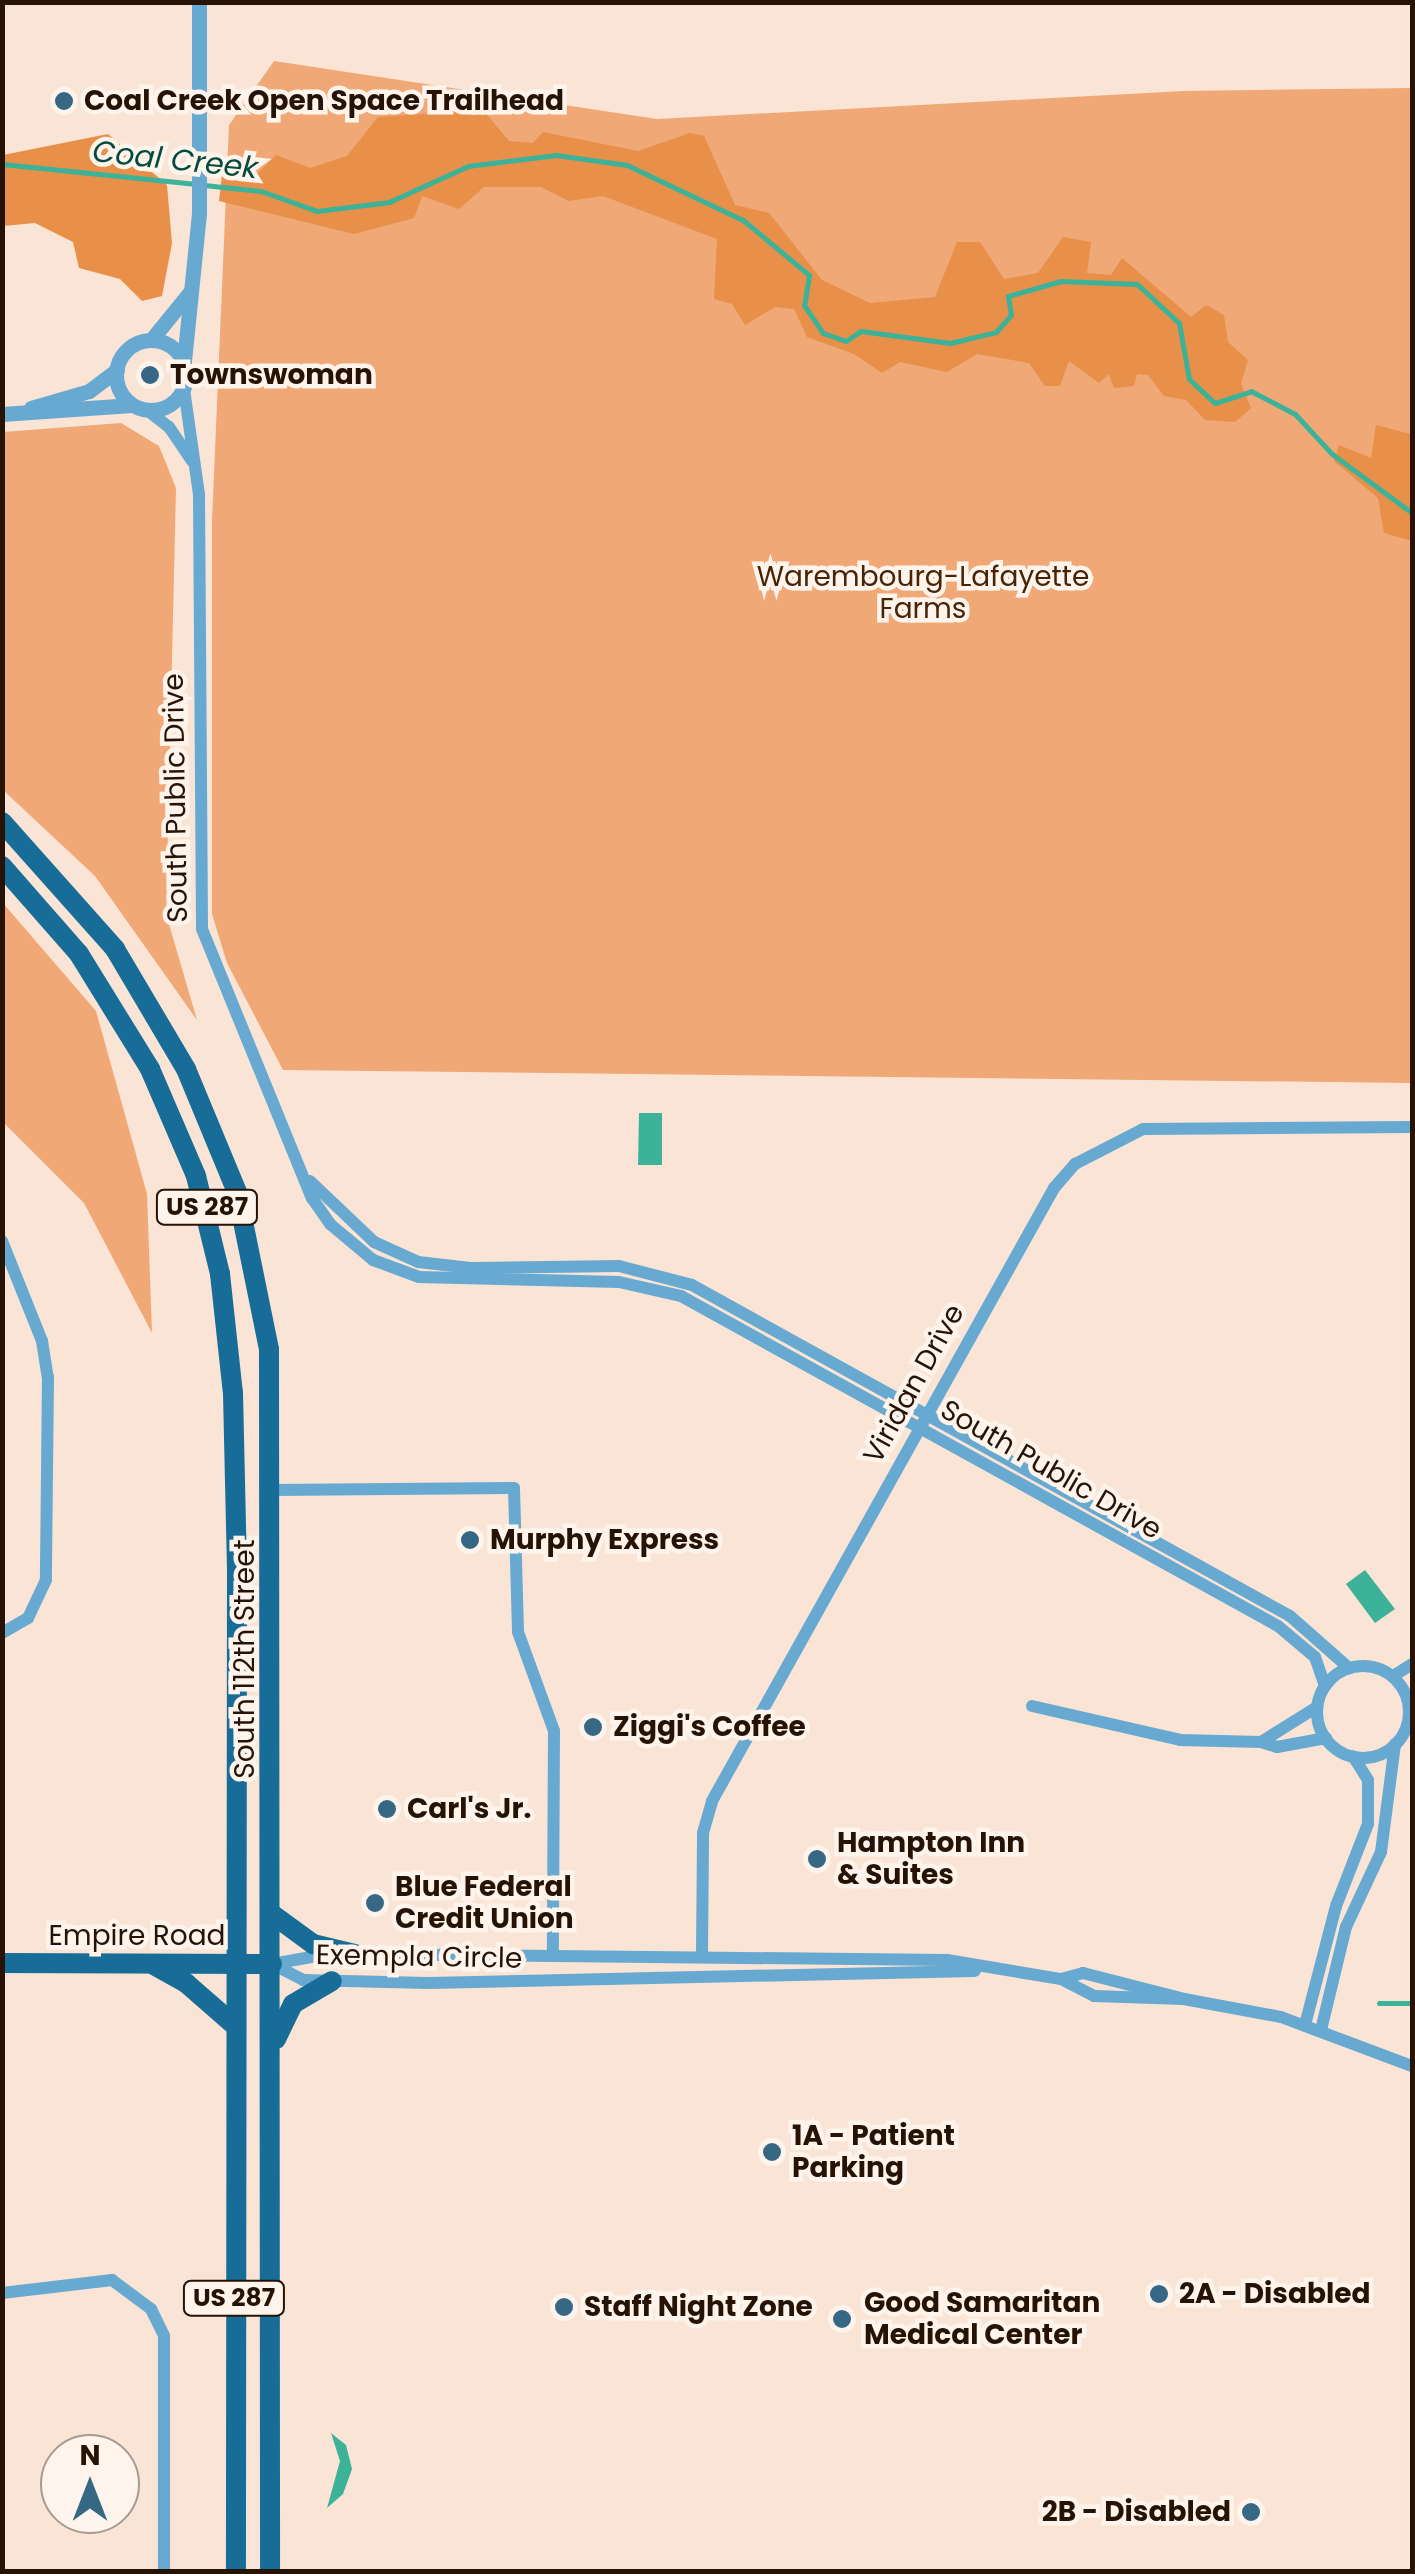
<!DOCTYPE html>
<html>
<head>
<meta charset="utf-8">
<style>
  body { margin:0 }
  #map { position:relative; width:1415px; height:2574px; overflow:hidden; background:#f9e4d6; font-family:Poppins,sans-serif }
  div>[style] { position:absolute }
  .green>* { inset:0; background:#efa876 }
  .forest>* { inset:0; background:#e88f49 }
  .water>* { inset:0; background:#3cb299 }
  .stream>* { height:5px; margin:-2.5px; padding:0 2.5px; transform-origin:2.5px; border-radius:2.5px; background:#3cb299 }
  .minor>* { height:12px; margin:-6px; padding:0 6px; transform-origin:6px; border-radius:6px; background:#67a9d1 }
  .minor>.ring { margin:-6px; padding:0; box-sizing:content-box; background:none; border:12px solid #67a9d1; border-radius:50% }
  .tertiary>* { height:15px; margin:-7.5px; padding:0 7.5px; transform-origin:7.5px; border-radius:7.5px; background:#67a9d1 }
  .tertiary>.ring { margin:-7.5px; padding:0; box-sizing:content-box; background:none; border:15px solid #67a9d1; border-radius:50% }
  .primary>* { height:20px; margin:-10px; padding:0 10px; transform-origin:10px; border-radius:10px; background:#176d97 }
  .dots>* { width:28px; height:28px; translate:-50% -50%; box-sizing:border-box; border:5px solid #fef4ec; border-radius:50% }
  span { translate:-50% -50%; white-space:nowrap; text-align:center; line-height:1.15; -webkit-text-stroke:9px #fef4ec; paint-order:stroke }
  .shield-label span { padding:2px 8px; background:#fef4ec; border:2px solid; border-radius:8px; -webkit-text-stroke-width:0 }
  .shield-label { font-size:25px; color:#261306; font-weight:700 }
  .poi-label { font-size:28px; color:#261306; font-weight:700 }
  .left { translate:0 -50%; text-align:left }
  .right { translate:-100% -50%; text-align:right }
  .park-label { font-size:28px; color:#472406 }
  .street-label { font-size:28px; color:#261306 }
  .water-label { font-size:30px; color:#044b3f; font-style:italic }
  .frame { position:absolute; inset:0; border:5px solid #261306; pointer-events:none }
  .north { position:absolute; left:40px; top:2434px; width:100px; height:100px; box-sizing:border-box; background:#fef4ec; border:2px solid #a89a90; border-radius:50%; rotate:0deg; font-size:28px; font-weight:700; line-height:40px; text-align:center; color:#261306 }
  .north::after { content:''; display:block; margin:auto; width:35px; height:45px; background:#366886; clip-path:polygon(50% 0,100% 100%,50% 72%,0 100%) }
</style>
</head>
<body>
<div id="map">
  <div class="green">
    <i style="clip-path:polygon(274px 61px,657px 119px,1184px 91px,1412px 88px,1412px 1083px,283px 1070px,227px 963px,212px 914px,212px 520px,229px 125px)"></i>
    <i style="clip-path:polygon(121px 423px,159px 446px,176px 488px,166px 914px,197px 1020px,95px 876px,3px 790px,3px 432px)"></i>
    <i style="clip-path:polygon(2px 902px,96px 1011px,147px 1194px,152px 1333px,84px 1203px,3px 1122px)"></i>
  </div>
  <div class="forest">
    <i style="clip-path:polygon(483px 110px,509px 141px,533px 143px,543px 132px,638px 151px,690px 133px,704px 136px,735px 205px,769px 213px,822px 280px,870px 303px,935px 297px,957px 242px,980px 242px,1004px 279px,1038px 273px,1063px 237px,1091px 242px,1087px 273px,1111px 275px,1122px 258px,1191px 317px,1206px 305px,1224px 315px,1228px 342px,1248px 360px,1241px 384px,1251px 408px,1235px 422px,1205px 420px,1186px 400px,1164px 396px,1148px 375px,1137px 374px,1134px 386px,1114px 388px,1109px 374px,1099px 383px,1069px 361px,1060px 386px,1045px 386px,1029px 363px,977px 354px,947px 372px,900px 362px,882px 373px,854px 354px,807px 337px,794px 309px,775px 307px,745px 325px,732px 304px,714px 299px,717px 239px,603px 196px,569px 201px,541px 187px,484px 187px,459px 209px,422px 196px,414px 218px,354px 234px,219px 201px,222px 175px,253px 178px,276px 155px,310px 168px,347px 156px,378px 117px)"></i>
    <i style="clip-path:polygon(108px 134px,167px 185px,172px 243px,162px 296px,142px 301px,120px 279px,79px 268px,73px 242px,35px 223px,3px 226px,3px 155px)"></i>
    <i style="clip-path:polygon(1376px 425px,1410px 434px,1412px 541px,1384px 533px,1378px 498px,1334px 461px,1339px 445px,1371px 458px)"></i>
  </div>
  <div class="water">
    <i style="clip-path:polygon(639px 1113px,662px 1113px,662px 1165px,638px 1165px)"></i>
    <i style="clip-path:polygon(1365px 1570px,1395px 1609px,1375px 1623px,1346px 1584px)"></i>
    <i style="clip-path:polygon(331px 2433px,346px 2445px,352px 2469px,343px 2494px,327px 2508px,340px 2461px)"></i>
  </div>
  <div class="stream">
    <i style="left:2px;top:164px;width:193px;rotate:5.9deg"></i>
    <i style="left:204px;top:185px;width:57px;rotate:6deg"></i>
    <i style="left:261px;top:191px;width:59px;rotate:19.7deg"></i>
    <i style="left:317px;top:211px;width:73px;rotate:-7.1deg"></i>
    <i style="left:389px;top:202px;width:87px;rotate:-24.5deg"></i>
    <i style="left:468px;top:166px;width:89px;rotate:-7.1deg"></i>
    <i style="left:556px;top:155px;width:72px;rotate:8deg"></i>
    <i style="left:627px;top:165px;width:128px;rotate:25.4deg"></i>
    <i style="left:743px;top:220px;width:86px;rotate:39.8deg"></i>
    <i style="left:809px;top:275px;width:30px;rotate:99deg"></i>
    <i style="left:804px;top:305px;width:34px;rotate:56deg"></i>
    <i style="left:823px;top:333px;width:24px;rotate:19deg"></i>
    <i style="left:846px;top:341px;width:18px;rotate:-34deg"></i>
    <i style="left:861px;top:331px;width:90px;rotate:7.7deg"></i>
    <i style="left:950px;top:343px;width:47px;rotate:-13.4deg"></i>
    <i style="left:996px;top:332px;width:23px;rotate:-49deg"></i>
    <i style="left:1011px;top:315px;width:19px;rotate:-99deg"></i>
    <i style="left:1008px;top:296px;width:55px;rotate:-15.8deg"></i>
    <i style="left:1061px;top:281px;width:76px;rotate:2.3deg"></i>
    <i style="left:1137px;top:284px;width:57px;rotate:42.9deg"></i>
    <i style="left:1179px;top:323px;width:57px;rotate:79.9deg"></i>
    <i style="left:1189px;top:379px;width:35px;rotate:43deg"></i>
    <i style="left:1215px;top:403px;width:38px;rotate:-18deg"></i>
    <i style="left:1251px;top:391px;width:50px;rotate:27.6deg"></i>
    <i style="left:1295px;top:414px;width:54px;rotate:47.2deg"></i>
    <i style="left:1332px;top:454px;width:99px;rotate:36.4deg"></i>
    <i style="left:1379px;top:2003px;width:33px"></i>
  </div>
  <div class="minor">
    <i style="left:184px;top:389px;width:107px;rotate:81.9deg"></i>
    <i style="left:199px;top:495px;width:434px;rotate:89.6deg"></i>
    <i style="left:202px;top:929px;width:291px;rotate:67.8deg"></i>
    <i style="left:312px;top:1198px;width:32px;rotate:55deg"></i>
    <i style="left:330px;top:1224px;width:56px;rotate:39.9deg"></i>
    <i style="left:373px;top:1260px;width:49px;rotate:20.3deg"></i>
    <i style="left:419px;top:1277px;width:200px;rotate:1.4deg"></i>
    <i style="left:619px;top:1282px;width:64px;rotate:12.7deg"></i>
    <i style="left:681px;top:1296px;width:682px;rotate:28.93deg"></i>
    <i style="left:1278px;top:1626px;width:48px;rotate:40deg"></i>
    <i style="left:1315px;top:1657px;width:31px;rotate:71deg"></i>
    <i style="left:147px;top:410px;width:28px;rotate:38deg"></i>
    <i style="left:169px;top:427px;width:41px;rotate:55.9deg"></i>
    <i style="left:310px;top:1181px;width:88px;rotate:43.6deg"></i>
    <i style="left:374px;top:1242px;width:48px;rotate:24.4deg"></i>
    <i style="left:418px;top:1262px;width:53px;rotate:6.5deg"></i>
    <i style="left:471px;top:1268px;width:148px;rotate:-0.8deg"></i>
    <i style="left:619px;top:1266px;width:75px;rotate:14.6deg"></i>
    <i style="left:692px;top:1285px;width:683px;rotate:28.97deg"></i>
    <i style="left:1290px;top:1616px;width:79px;rotate:41.4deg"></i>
    <i style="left:2px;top:1241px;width:108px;rotate:68.2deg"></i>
    <i style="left:42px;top:1341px;width:36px;rotate:81deg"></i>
    <i style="left:48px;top:1377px;width:203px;rotate:90.6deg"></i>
    <i style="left:46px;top:1580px;width:42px;rotate:115.3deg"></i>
    <i style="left:28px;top:1618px;width:30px;rotate:150deg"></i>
    <i style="left:272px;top:1490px;width:242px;rotate:-0.5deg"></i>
    <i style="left:514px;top:1488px;width:144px;rotate:88.4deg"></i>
    <i style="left:518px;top:1632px;width:105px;rotate:70deg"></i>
    <i style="left:554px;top:1731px;width:223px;rotate:90.3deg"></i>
    <i class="ring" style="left:1317px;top:1666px;width:80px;height:80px"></i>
    <i style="left:1393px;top:1676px;width:22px;rotate:-32deg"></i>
    <i style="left:1032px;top:1706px;width:152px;rotate:12.9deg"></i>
    <i style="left:1180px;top:1740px;width:81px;rotate:1.4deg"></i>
    <i style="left:1317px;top:1707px;width:66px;rotate:148deg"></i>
    <i style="left:1261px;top:1742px;width:17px;rotate:17deg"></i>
    <i style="left:1277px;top:1747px;width:50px;rotate:-10.4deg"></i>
    <i style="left:348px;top:1954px;width:599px;rotate:0.57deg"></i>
    <i style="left:947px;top:1960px;width:116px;rotate:9.5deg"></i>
    <i style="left:1061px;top:1979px;width:23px;rotate:-15deg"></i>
    <i style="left:1083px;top:1973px;width:104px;rotate:14.4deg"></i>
    <i style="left:702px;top:1954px;width:121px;rotate:-89.5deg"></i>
    <i style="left:703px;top:1833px;width:33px;rotate:-74deg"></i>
    <i style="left:712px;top:1801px;width:702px;rotate:-60.84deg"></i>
    <i style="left:1054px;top:1188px;width:32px;rotate:-49deg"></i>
    <i style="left:1075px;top:1164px;width:76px;rotate:-27.2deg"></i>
    <i style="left:1143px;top:1129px;width:269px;rotate:-0.4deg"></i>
    <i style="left:272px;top:1964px;width:57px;rotate:-10.1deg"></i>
    <i style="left:272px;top:1964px;width:35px;rotate:27deg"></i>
    <i style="left:303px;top:1980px;width:125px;rotate:1.4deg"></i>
    <i style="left:428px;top:1983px;width:547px;rotate:-1.26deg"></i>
    <i style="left:1061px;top:1979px;width:37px;rotate:27deg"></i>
    <i style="left:1094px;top:1996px;width:90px;rotate:1.9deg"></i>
    <i style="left:1184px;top:1999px;width:99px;rotate:10.5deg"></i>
    <i style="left:1281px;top:2017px;width:140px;rotate:20.5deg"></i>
    <i style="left:1305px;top:2025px;width:123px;rotate:-75.4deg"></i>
    <i style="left:1336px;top:1906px;width:88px;rotate:-68.7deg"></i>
    <i style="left:1368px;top:1824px;width:44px;rotate:-90deg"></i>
    <i style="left:1368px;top:1780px;width:28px;rotate:-122deg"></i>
    <i style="left:1321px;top:2030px;width:106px;rotate:-76.4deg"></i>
    <i style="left:1346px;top:1927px;width:83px;rotate:-65deg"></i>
    <i style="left:1381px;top:1852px;width:109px;rotate:-82.6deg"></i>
    <i style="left:2px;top:2293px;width:111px;rotate:-6.7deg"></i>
    <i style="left:112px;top:2280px;width:49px;rotate:36.6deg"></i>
    <i style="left:151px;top:2309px;width:30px;rotate:64deg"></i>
    <i style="left:164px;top:2336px;width:236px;rotate:90deg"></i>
  </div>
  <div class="tertiary">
    <i class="ring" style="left:116px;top:340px;width:55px;height:55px"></i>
    <i style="left:151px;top:340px;width:62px;rotate:-50.9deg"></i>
    <i style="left:184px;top:361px;width:149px;rotate:-84.2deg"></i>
    <i style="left:199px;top:213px;width:211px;rotate:-90deg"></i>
    <i style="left:31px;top:408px;width:60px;rotate:-16.3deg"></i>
    <i style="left:89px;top:391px;width:35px;rotate:-37deg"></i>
    <i style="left:2px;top:414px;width:130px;rotate:-4deg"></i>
  </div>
  <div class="primary">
    <i style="left:2px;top:822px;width:170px;rotate:48.3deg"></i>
    <i style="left:115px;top:949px;width:139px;rotate:59.4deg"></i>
    <i style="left:186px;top:1069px;width:133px;rotate:67.5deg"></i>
    <i style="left:237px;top:1192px;width:160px;rotate:78.5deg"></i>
    <i style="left:269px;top:1349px;width:1223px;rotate:89.95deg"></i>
    <i style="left:2px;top:866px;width:117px;rotate:48.8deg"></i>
    <i style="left:79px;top:954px;width:135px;rotate:58.3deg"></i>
    <i style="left:150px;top:1069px;width:116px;rotate:66.7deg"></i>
    <i style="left:196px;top:1176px;width:101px;rotate:76.2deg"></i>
    <i style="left:220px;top:1274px;width:120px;rotate:83.8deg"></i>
    <i style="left:233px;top:1393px;width:175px;rotate:88.7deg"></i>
    <i style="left:237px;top:1568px;width:1004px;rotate:90.06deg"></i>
    <i style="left:272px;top:1914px;width:51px;rotate:36.2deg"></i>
    <i style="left:313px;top:1944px;width:43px;rotate:13.4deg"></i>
    <i style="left:2px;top:1963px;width:270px;rotate:0.2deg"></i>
    <i style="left:152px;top:1964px;width:39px;rotate:29deg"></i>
    <i style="left:186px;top:1983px;width:62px;rotate:41.1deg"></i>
    <i style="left:276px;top:2039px;width:39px;rotate:-64deg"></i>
    <i style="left:293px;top:2004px;width:45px;rotate:-30.5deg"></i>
  </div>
  <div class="dots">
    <i style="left:64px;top:101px;background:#366886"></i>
    <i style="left:150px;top:375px;background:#366886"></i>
    <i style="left:470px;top:1540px;background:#366886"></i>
    <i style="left:593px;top:1727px;background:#366886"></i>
    <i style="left:387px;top:1809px;background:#366886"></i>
    <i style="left:817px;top:1859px;background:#366886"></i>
    <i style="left:375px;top:1903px;background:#366886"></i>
    <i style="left:772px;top:2152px;background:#366886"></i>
    <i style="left:1159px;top:2294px;background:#366886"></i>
    <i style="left:564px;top:2307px;background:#366886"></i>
    <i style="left:842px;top:2319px;background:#366886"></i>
    <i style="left:1251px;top:2512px;background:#366886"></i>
  </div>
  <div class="shield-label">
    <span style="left:207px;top:1207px">US 287</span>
    <span style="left:234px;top:2298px">US 287</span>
  </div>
  <div class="poi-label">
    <span class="left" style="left:84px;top:101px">Coal Creek Open Space Trailhead</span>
    <span class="left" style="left:170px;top:375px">Townswoman</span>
    <span class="left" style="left:490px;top:1540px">Murphy Express</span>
    <span class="left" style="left:613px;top:1727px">Ziggi's Coffee</span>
    <span class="left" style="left:407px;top:1809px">Carl's Jr.</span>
    <span class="left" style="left:837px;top:1859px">Hampton Inn<br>&amp; Suites</span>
    <span class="left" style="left:395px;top:1903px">Blue Federal<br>Credit Union</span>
    <span class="left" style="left:792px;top:2152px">1A - Patient<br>Parking</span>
    <span class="left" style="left:1179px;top:2294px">2A - Disabled</span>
    <span class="left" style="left:864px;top:2319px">Good Samaritan<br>Medical Center</span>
    <span class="left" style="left:584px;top:2307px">Staff Night Zone</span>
    <span class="right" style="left:1231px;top:2512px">2B - Disabled</span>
  </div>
  <div class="park-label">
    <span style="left:923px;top:593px">Warembourg-Lafayette<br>Farms</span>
  </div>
  <div class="street-label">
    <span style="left:176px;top:798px;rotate:-91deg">South Public Drive</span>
    <span style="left:914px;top:1384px;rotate:-61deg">Viridan Drive</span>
    <span style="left:1051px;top:1470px;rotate:30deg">South Public Drive</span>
    <span style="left:245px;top:1659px;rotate:-90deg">South 112th Street</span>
    <span style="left:137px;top:1936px">Empire Road</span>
    <span style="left:419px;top:1957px;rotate:1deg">Exempla Circle</span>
  </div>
  <div class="water-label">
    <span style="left:175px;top:160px;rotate:6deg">Coal Creek</span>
  </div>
  <div class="frame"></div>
  <div class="north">N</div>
</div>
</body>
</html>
